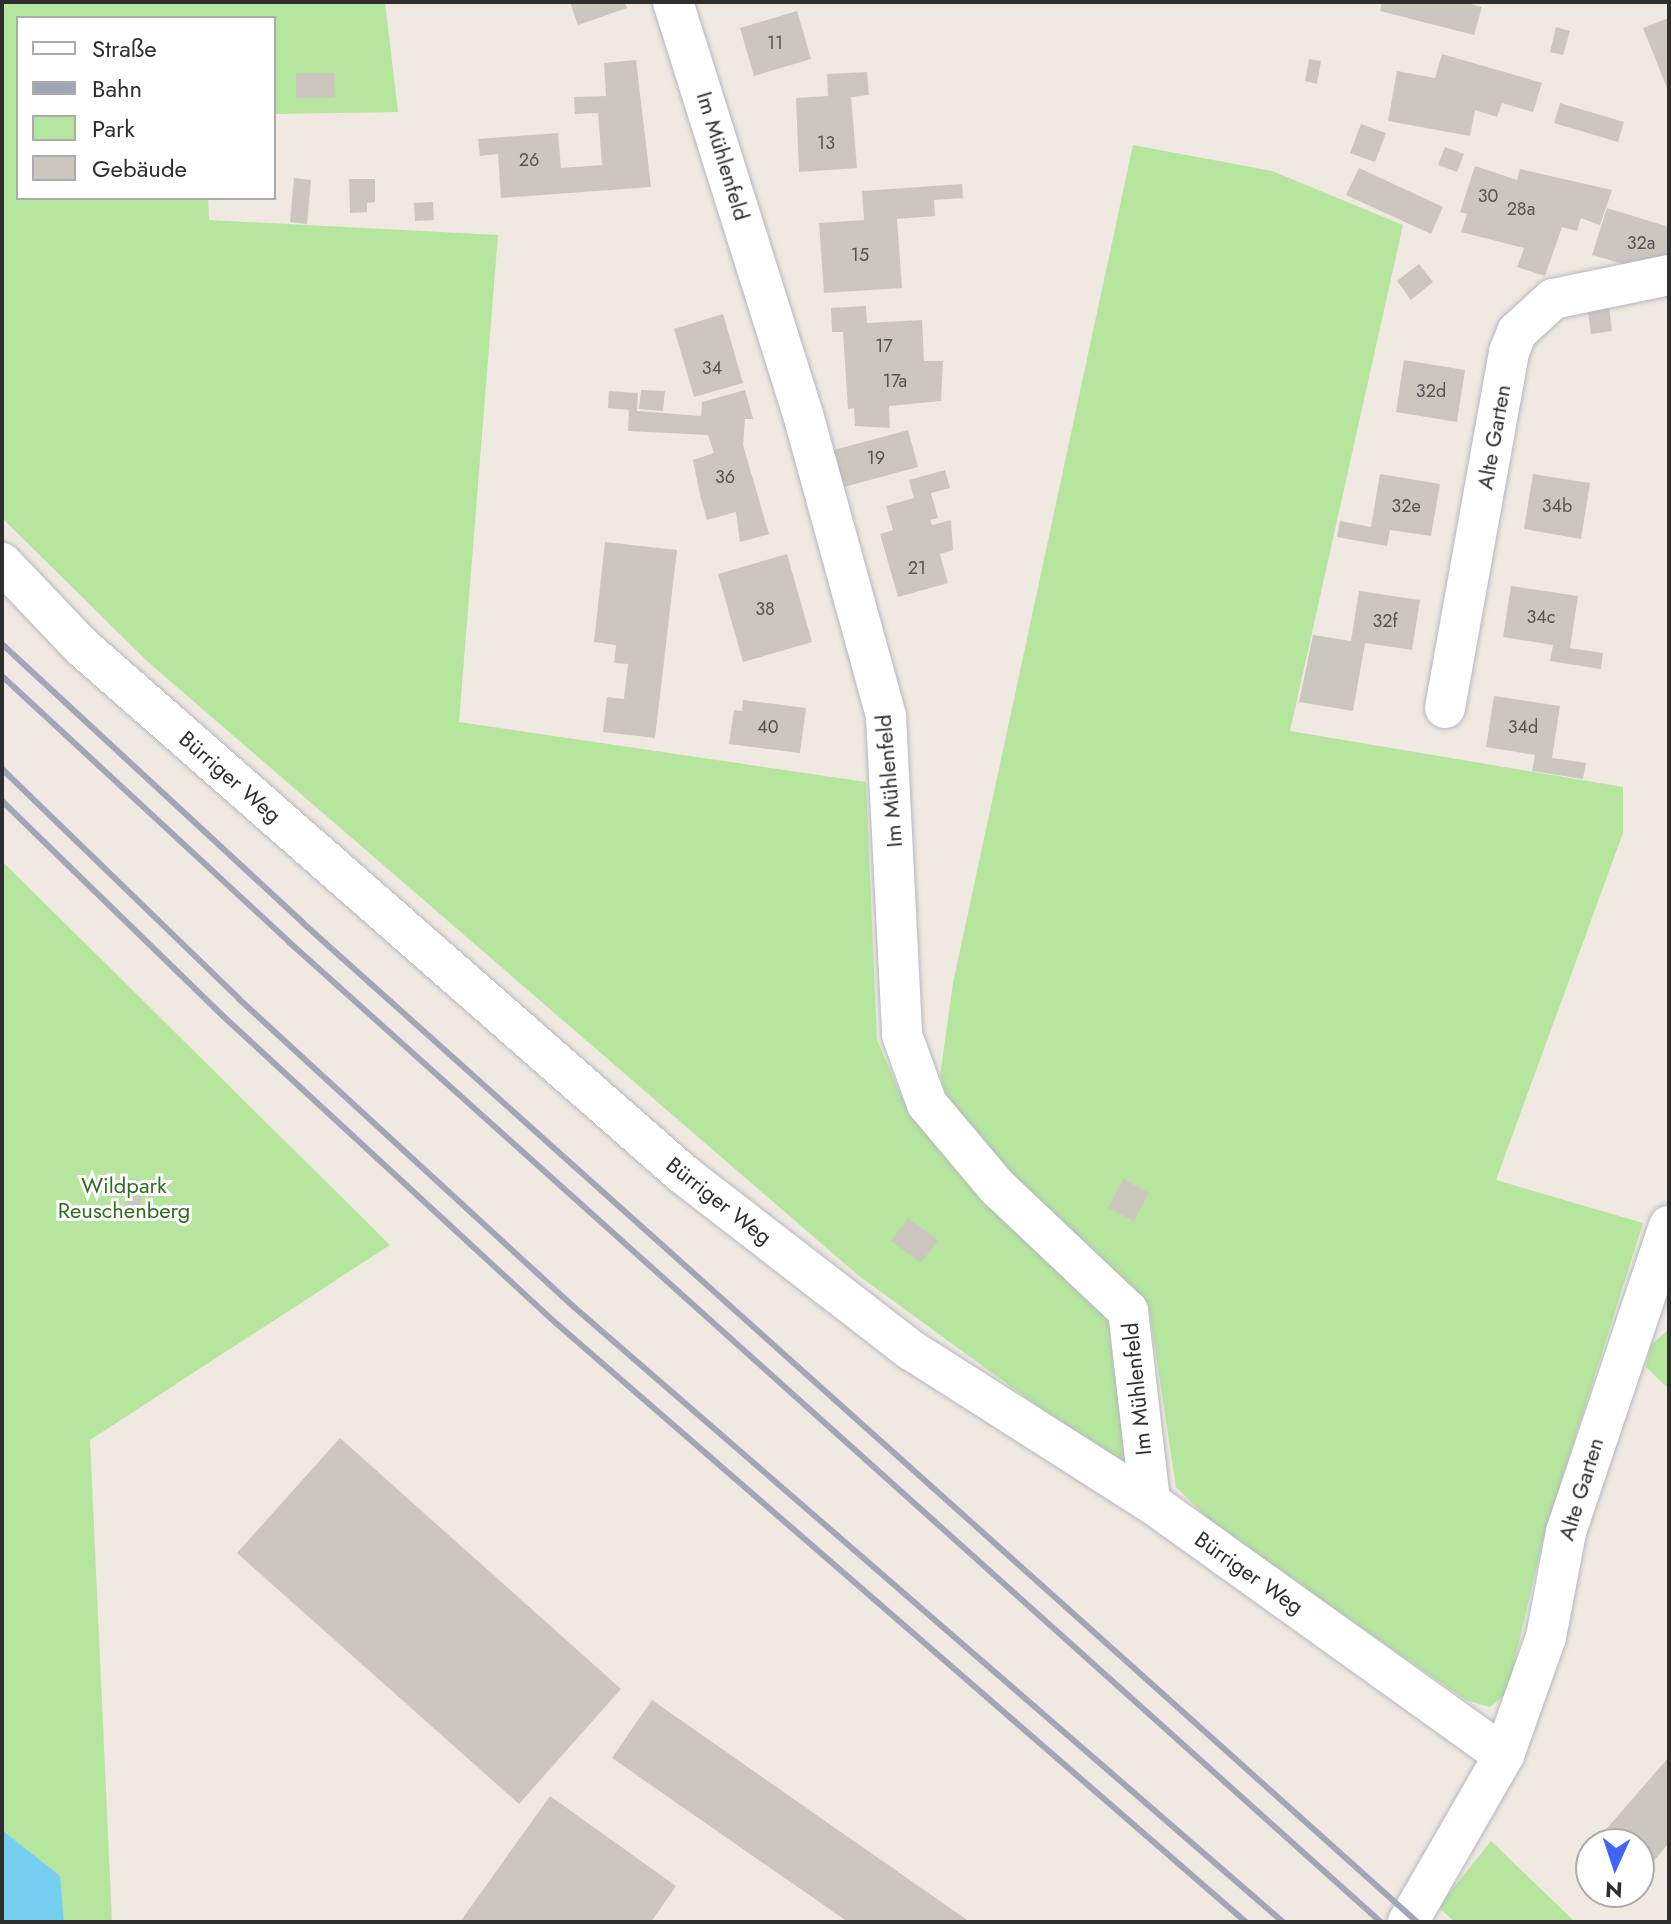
<!DOCTYPE html>
<html>
<head>
<meta charset="utf-8">
<style>
  body { margin:0 }
  #map { position:relative; width:1671px; height:1924px; overflow:hidden; background:#efe9e1; font-family:Jost,sans-serif }
  div>[style] { position:absolute }
  .green>* { inset:0; background:#b6e59e }
  .water>* { inset:0; background:#75cff0 }
  .building>* { inset:0; background:#cbc7bf }
  .roads { filter:drop-shadow(0 0 2px #b4b7c1) drop-shadow(0 0 2px #b4b7c1) }
  .street>* { height:40px; margin:-20px; padding:0 20px; transform-origin:20px; border-radius:20px; background:#fff }
  .rail>* { height:6px; margin:-3px; padding:0 3px; transform-origin:3px; border-radius:3px; background:#a3a6b8 }
  span { translate:-50% -50%; white-space:nowrap; text-align:center; line-height:1.15; -webkit-text-stroke:6px #fff; paint-order:stroke }
  .number-label { font-size:18px; color:#555452 }
  .number-label span { -webkit-text-stroke-width:0 }
  .street-label { font-size:22px; color:#2e2e2e }
  .park-label { font-size:22px; color:#2c6e1b }
  .frame { position:absolute; inset:0; border:4px solid #2e2e2e; pointer-events:none }
  .legend { position:absolute; left:16px; top:16px; width:260px; height:184px; box-sizing:border-box; background:#fff; border:2px solid #ababab; margin:0; padding:10px 14px; list-style:none; font-size:24px; color:#2e2e2e }
  .legend li { display:flex; align-items:center; gap:16px; height:40px }
  .legend b { width:40px; border:2px solid #ababab }
  .north { position:absolute; left:1575px; top:1828px; width:80px; height:80px; box-sizing:border-box; background:#fff; border:2px solid #ababab; border-radius:50%; rotate:183deg; font-size:22px; font-weight:700; line-height:32px; text-align:center; color:#2e2e2e }
  .north::after { content:''; display:block; margin:auto; width:28px; height:36px; background:#4264fb; clip-path:polygon(50% 0,100% 100%,50% 72%,0 100%) }
</style>
</head>
<body>
<div id="map">
  <div class="green">
    <i style="clip-path:polygon(2px 2px,385px 2px,398px 112px,274px 114px,274px 18px,18px 18px,18px 198px,208px 198px,209px 220px,498px 235px,459px 722px,866px 782px,877px 1040px,904px 1102px,967px 1173px,1113px 1314px,1125px 1463px,1102px 1453px,859px 1276px,148px 662px,2px 518px)"></i>
    <i style="clip-path:polygon(1133px 145px,1272px 171px,1403px 225px,1290px 731px,1623px 787px,1623px 833px,1496px 1180px,1643px 1223px,1543px 1540px,1507px 1693px,1490px 1707px,1466px 1700px,1221px 1531px,1176px 1487px,1149px 1309px,950px 1113px,940px 1076px,953px 983px)"></i>
    <i style="clip-path:polygon(2px 861px,390px 1245px,90px 1440px,112px 1922px,64px 1922px,59px 1876px,2px 1830px)"></i>
    <i style="clip-path:polygon(1669px 1329px,1669px 1389px,1646px 1367px,1651px 1345px)"></i>
    <i style="clip-path:polygon(1491px 1841px,1575px 1922px,1455px 1922px,1438px 1907px)"></i>
  </div>
  <div class="water">
    <i style="clip-path:polygon(2px 1830px,60px 1876px,64px 1922px,2px 1922px)"></i>
  </div>
  <div class="building">
    <i style="clip-path:polygon(570px 2px,625px 2px,627px 8px,578px 25px)"></i>
    <i style="clip-path:polygon(1382px 2px,1463px 2px,1482px 7px,1474px 35px,1380px 11px)"></i>
    <i style="clip-path:polygon(797px 11px,811px 59px,754px 76px,740px 28px)"></i>
    <i style="clip-path:polygon(1669px 18px,1669px 93px,1643px 28px)"></i>
    <i style="clip-path:polygon(1556px 27px,1570px 31px,1563px 55px,1550px 52px)"></i>
    <i style="clip-path:polygon(1442px 54px,1542px 83px,1533px 112px,1502px 103px,1497px 117px,1475px 110px,1470px 136px,1388px 121px,1397px 71px,1435px 78px)"></i>
    <i style="clip-path:polygon(1309px 59px,1321px 61px,1317px 84px,1305px 81px)"></i>
    <i style="clip-path:polygon(636px 60px,651px 187px,501px 198px,498px 154px,480px 156px,478px 139px,558px 133px,561px 168px,602px 165px,598px 113px,575px 114px,574px 97px,606px 96px,604px 63px)"></i>
    <i style="clip-path:polygon(867px 72px,869px 95px,851px 97px,857px 168px,799px 172px,796px 98px,828px 96px,827px 74px)"></i>
    <i style="clip-path:polygon(296px 73px,334px 73px,335px 98px,296px 98px)"></i>
    <i style="clip-path:polygon(1560px 103px,1624px 122px,1618px 142px,1554px 123px)"></i>
    <i style="clip-path:polygon(1361px 124px,1386px 133px,1375px 162px,1350px 153px)"></i>
    <i style="clip-path:polygon(1445px 147px,1464px 154px,1457px 172px,1438px 165px)"></i>
    <i style="clip-path:polygon(1475px 166px,1517px 180px,1520px 169px,1612px 190px,1600px 225px,1581px 218px,1577px 231px,1562px 227px,1545px 276px,1517px 267px,1524px 248px,1461px 232px,1467px 214px,1460px 212px)"></i>
    <i style="clip-path:polygon(1359px 168px,1443px 207px,1431px 234px,1346px 195px)"></i>
    <i style="clip-path:polygon(294px 178px,311px 180px,307px 224px,290px 222px)"></i>
    <i style="clip-path:polygon(349px 179px,375px 179px,375px 202px,367px 203px,367px 212px,350px 213px)"></i>
    <i style="clip-path:polygon(962px 184px,963px 198px,934px 200px,935px 216px,897px 219px,902px 288px,824px 293px,819px 223px,864px 220px,862px 191px)"></i>
    <i style="clip-path:polygon(433px 202px,434px 220px,415px 221px,414px 203px)"></i>
    <i style="clip-path:polygon(1607px 208px,1669px 227px,1669px 260px,1634px 267px,1592px 255px)"></i>
    <i style="clip-path:polygon(1419px 264px,1433px 282px,1411px 300px,1397px 281px)"></i>
    <i style="clip-path:polygon(866px 306px,867px 323px,922px 320px,924px 361px,943px 361px,941px 401px,889px 406px,890px 428px,855px 426px,854px 408px,848px 409px,843px 332px,832px 332px,831px 308px)"></i>
    <i style="clip-path:polygon(1609px 307px,1612px 331px,1591px 334px,1588px 310px)"></i>
    <i style="clip-path:polygon(723px 314px,743px 383px,694px 397px,674px 329px)"></i>
    <i style="clip-path:polygon(1404px 360px,1465px 370px,1457px 422px,1396px 412px)"></i>
    <i style="clip-path:polygon(641px 390px,665px 391px,663px 411px,639px 409px)"></i>
    <i style="clip-path:polygon(745px 390px,753px 419px,745px 419px,743px 445px,769px 534px,740px 542px,736px 512px,707px 520px,700px 495px,693px 460px,714px 453px,708px 435px,628px 431px,629px 410px,608px 408px,609px 391px,638px 393px,637px 411px,701px 416px,702px 402px)"></i>
    <i style="clip-path:polygon(908px 430px,918px 467px,844px 487px,834px 450px)"></i>
    <i style="clip-path:polygon(945px 470px,950px 488px,931px 493px,938px 518px,930px 520px,932px 525px,951px 520px,953px 550px,940px 554px,948px 583px,898px 597px,880px 534px,893px 530px,886px 506px,914px 498px,909px 480px)"></i>
    <i style="clip-path:polygon(1380px 474px,1440px 484px,1431px 536px,1390px 530px,1387px 546px,1337px 537px,1340px 521px,1371px 527px)"></i>
    <i style="clip-path:polygon(1533px 474px,1590px 483px,1581px 539px,1524px 529px)"></i>
    <i style="clip-path:polygon(605px 542px,677px 550px,655px 738px,603px 732px,607px 697px,624px 699px,628px 664px,614px 663px,616px 645px,594px 642px)"></i>
    <i style="clip-path:polygon(787px 554px,812px 642px,743px 662px,718px 574px)"></i>
    <i style="clip-path:polygon(1511px 586px,1578px 596px,1570px 648px,1603px 653px,1601px 669px,1550px 661px,1553px 645px,1503px 637px)"></i>
    <i style="clip-path:polygon(1359px 591px,1420px 600px,1412px 650px,1365px 643px,1353px 711px,1299px 702px,1313px 635px,1351px 641px)"></i>
    <i style="clip-path:polygon(1494px 696px,1560px 706px,1552px 758px,1586px 763px,1583px 779px,1532px 771px,1535px 755px,1486px 747px)"></i>
    <i style="clip-path:polygon(743px 700px,806px 708px,800px 753px,729px 744px,734px 710px,742px 711px)"></i>
    <i style="clip-path:polygon(128px 1179px,143px 1180px,140px 1210px,125px 1208px)"></i>
    <i style="clip-path:polygon(1123px 1179px,1149px 1193px,1134px 1221px,1108px 1208px)"></i>
    <i style="clip-path:polygon(908px 1218px,938px 1240px,921px 1263px,891px 1241px)"></i>
    <i style="clip-path:polygon(340px 1438px,621px 1689px,519px 1804px,237px 1553px)"></i>
    <i style="clip-path:polygon(652px 1700px,785px 1793px,970px 1922px,848px 1922px,612px 1758px)"></i>
    <i style="clip-path:polygon(1669px 1757px,1669px 1843px,1639px 1878px,1639px 1844px,1595px 1842px)"></i>
    <i style="clip-path:polygon(550px 1796px,676px 1886px,651px 1922px,460px 1922px)"></i>
  </div>
  <div class="roads">
    <div class="street">
      <i style="left:673px;top:2px;width:436px;rotate:72.5deg"></i>
      <i style="left:804px;top:418px;width:309px;rotate:74.6deg"></i>
      <i style="left:886px;top:716px;width:319px;rotate:87.1deg"></i>
      <i style="left:902px;top:1035px;width:73px;rotate:70.1deg"></i>
      <i style="left:927px;top:1104px;width:109px;rotate:49.9deg"></i>
      <i style="left:997px;top:1187px;width:180px;rotate:43.4deg"></i>
      <i style="left:1128px;top:1311px;width:192px;rotate:83.4deg"></i>
      <i style="left:2px;top:563px;width:116px;rotate:46.4deg"></i>
      <i style="left:82px;top:647px;width:799px;rotate:41.25deg"></i>
      <i style="left:683px;top:1174px;width:288px;rotate:37.7deg"></i>
      <i style="left:911px;top:1350px;width:283px;rotate:32.5deg"></i>
      <i style="left:1150px;top:1502px;width:435px;rotate:35.6deg"></i>
      <i style="left:1445px;top:708px;width:362px;rotate:-79.8deg"></i>
      <i style="left:1509px;top:352px;width:22px;rotate:-68deg"></i>
      <i style="left:1517px;top:332px;width:49px;rotate:-42.5deg"></i>
      <i style="left:1553px;top:299px;width:118px;rotate:-11.7deg"></i>
      <i style="left:1408px;top:1922px;width:193px;rotate:-60.1deg"></i>
      <i style="left:1504px;top:1755px;width:125px;rotate:-70.4deg"></i>
      <i style="left:1546px;top:1637px;width:107px;rotate:-79.2deg"></i>
      <i style="left:1566px;top:1532px;width:323px;rotate:-71.4deg"></i>
    </div>
  </div>
  <div class="rail">
    <i style="left:2px;top:644px;width:410px;rotate:42.8deg"></i>
    <i style="left:303px;top:923px;width:1496px;rotate:41.88deg"></i>
    <i style="left:2px;top:676px;width:391px;rotate:42.8deg"></i>
    <i style="left:289px;top:942px;width:1467px;rotate:41.91deg"></i>
    <i style="left:2px;top:769px;width:330px;rotate:44.1deg"></i>
    <i style="left:239px;top:999px;width:455px;rotate:42.6deg"></i>
    <i style="left:574px;top:1307px;width:939px;rotate:40.94deg"></i>
    <i style="left:2px;top:801px;width:308px;rotate:44.2deg"></i>
    <i style="left:223px;top:1016px;width:454px;rotate:42.7deg"></i>
    <i style="left:557px;top:1324px;width:912px;rotate:40.96deg"></i>
  </div>
  <div class="number-label">
    <span style="left:775px;top:43px">11</span>
    <span style="left:826px;top:143px">13</span>
    <span style="left:529px;top:160px">26</span>
    <span style="left:1488px;top:196px">30</span>
    <span style="left:1521px;top:209px">28a</span>
    <span style="left:1641px;top:243px">32a</span>
    <span style="left:860px;top:255px">15</span>
    <span style="left:884px;top:346px">17</span>
    <span style="left:712px;top:368px">34</span>
    <span style="left:895px;top:381px">17a</span>
    <span style="left:1431px;top:391px">32d</span>
    <span style="left:876px;top:458px">19</span>
    <span style="left:725px;top:477px">36</span>
    <span style="left:1406px;top:506px">32e</span>
    <span style="left:1557px;top:506px">34b</span>
    <span style="left:917px;top:568px">21</span>
    <span style="left:765px;top:609px">38</span>
    <span style="left:1541px;top:617px">34c</span>
    <span style="left:1385px;top:621px">32f</span>
    <span style="left:768px;top:727px">40</span>
    <span style="left:1523px;top:727px">34d</span>
  </div>
  <div class="street-label">
    <span style="left:723px;top:156px;rotate:73deg">Im Mühlenfeld</span>
    <span style="left:1494px;top:437px;rotate:-80deg">Alte Garten</span>
    <span style="left:230px;top:777px;rotate:41deg">Bürriger Weg</span>
    <span style="left:889px;top:781px;rotate:-95deg">Im Mühlenfeld</span>
    <span style="left:719px;top:1201px;rotate:38deg">Bürriger Weg</span>
    <span style="left:1137px;top:1389px;rotate:-96deg">Im Mühlenfeld</span>
    <span style="left:1581px;top:1489px;rotate:-73deg">Alte Garten</span>
    <span style="left:1249px;top:1573px;rotate:35deg">Bürriger Weg</span>
  </div>
  <div class="park-label">
    <span style="left:124px;top:1198px">Wildpark<br>Reuschenberg</span>
  </div>
  <div class="frame"></div>
  <ul class="legend">
  <li><b style="height:10px;background:#fff"></b>Straße</li>
  <li><b style="height:10px;background:#a3a6b8"></b>Bahn</li>
  <li><b style="height:22px;background:#b6e59e"></b>Park</li>
  <li><b style="height:22px;background:#cbc7bf"></b>Gebäude</li>
  </ul>
  <div class="north">N</div>
</div>
</body>
</html>
